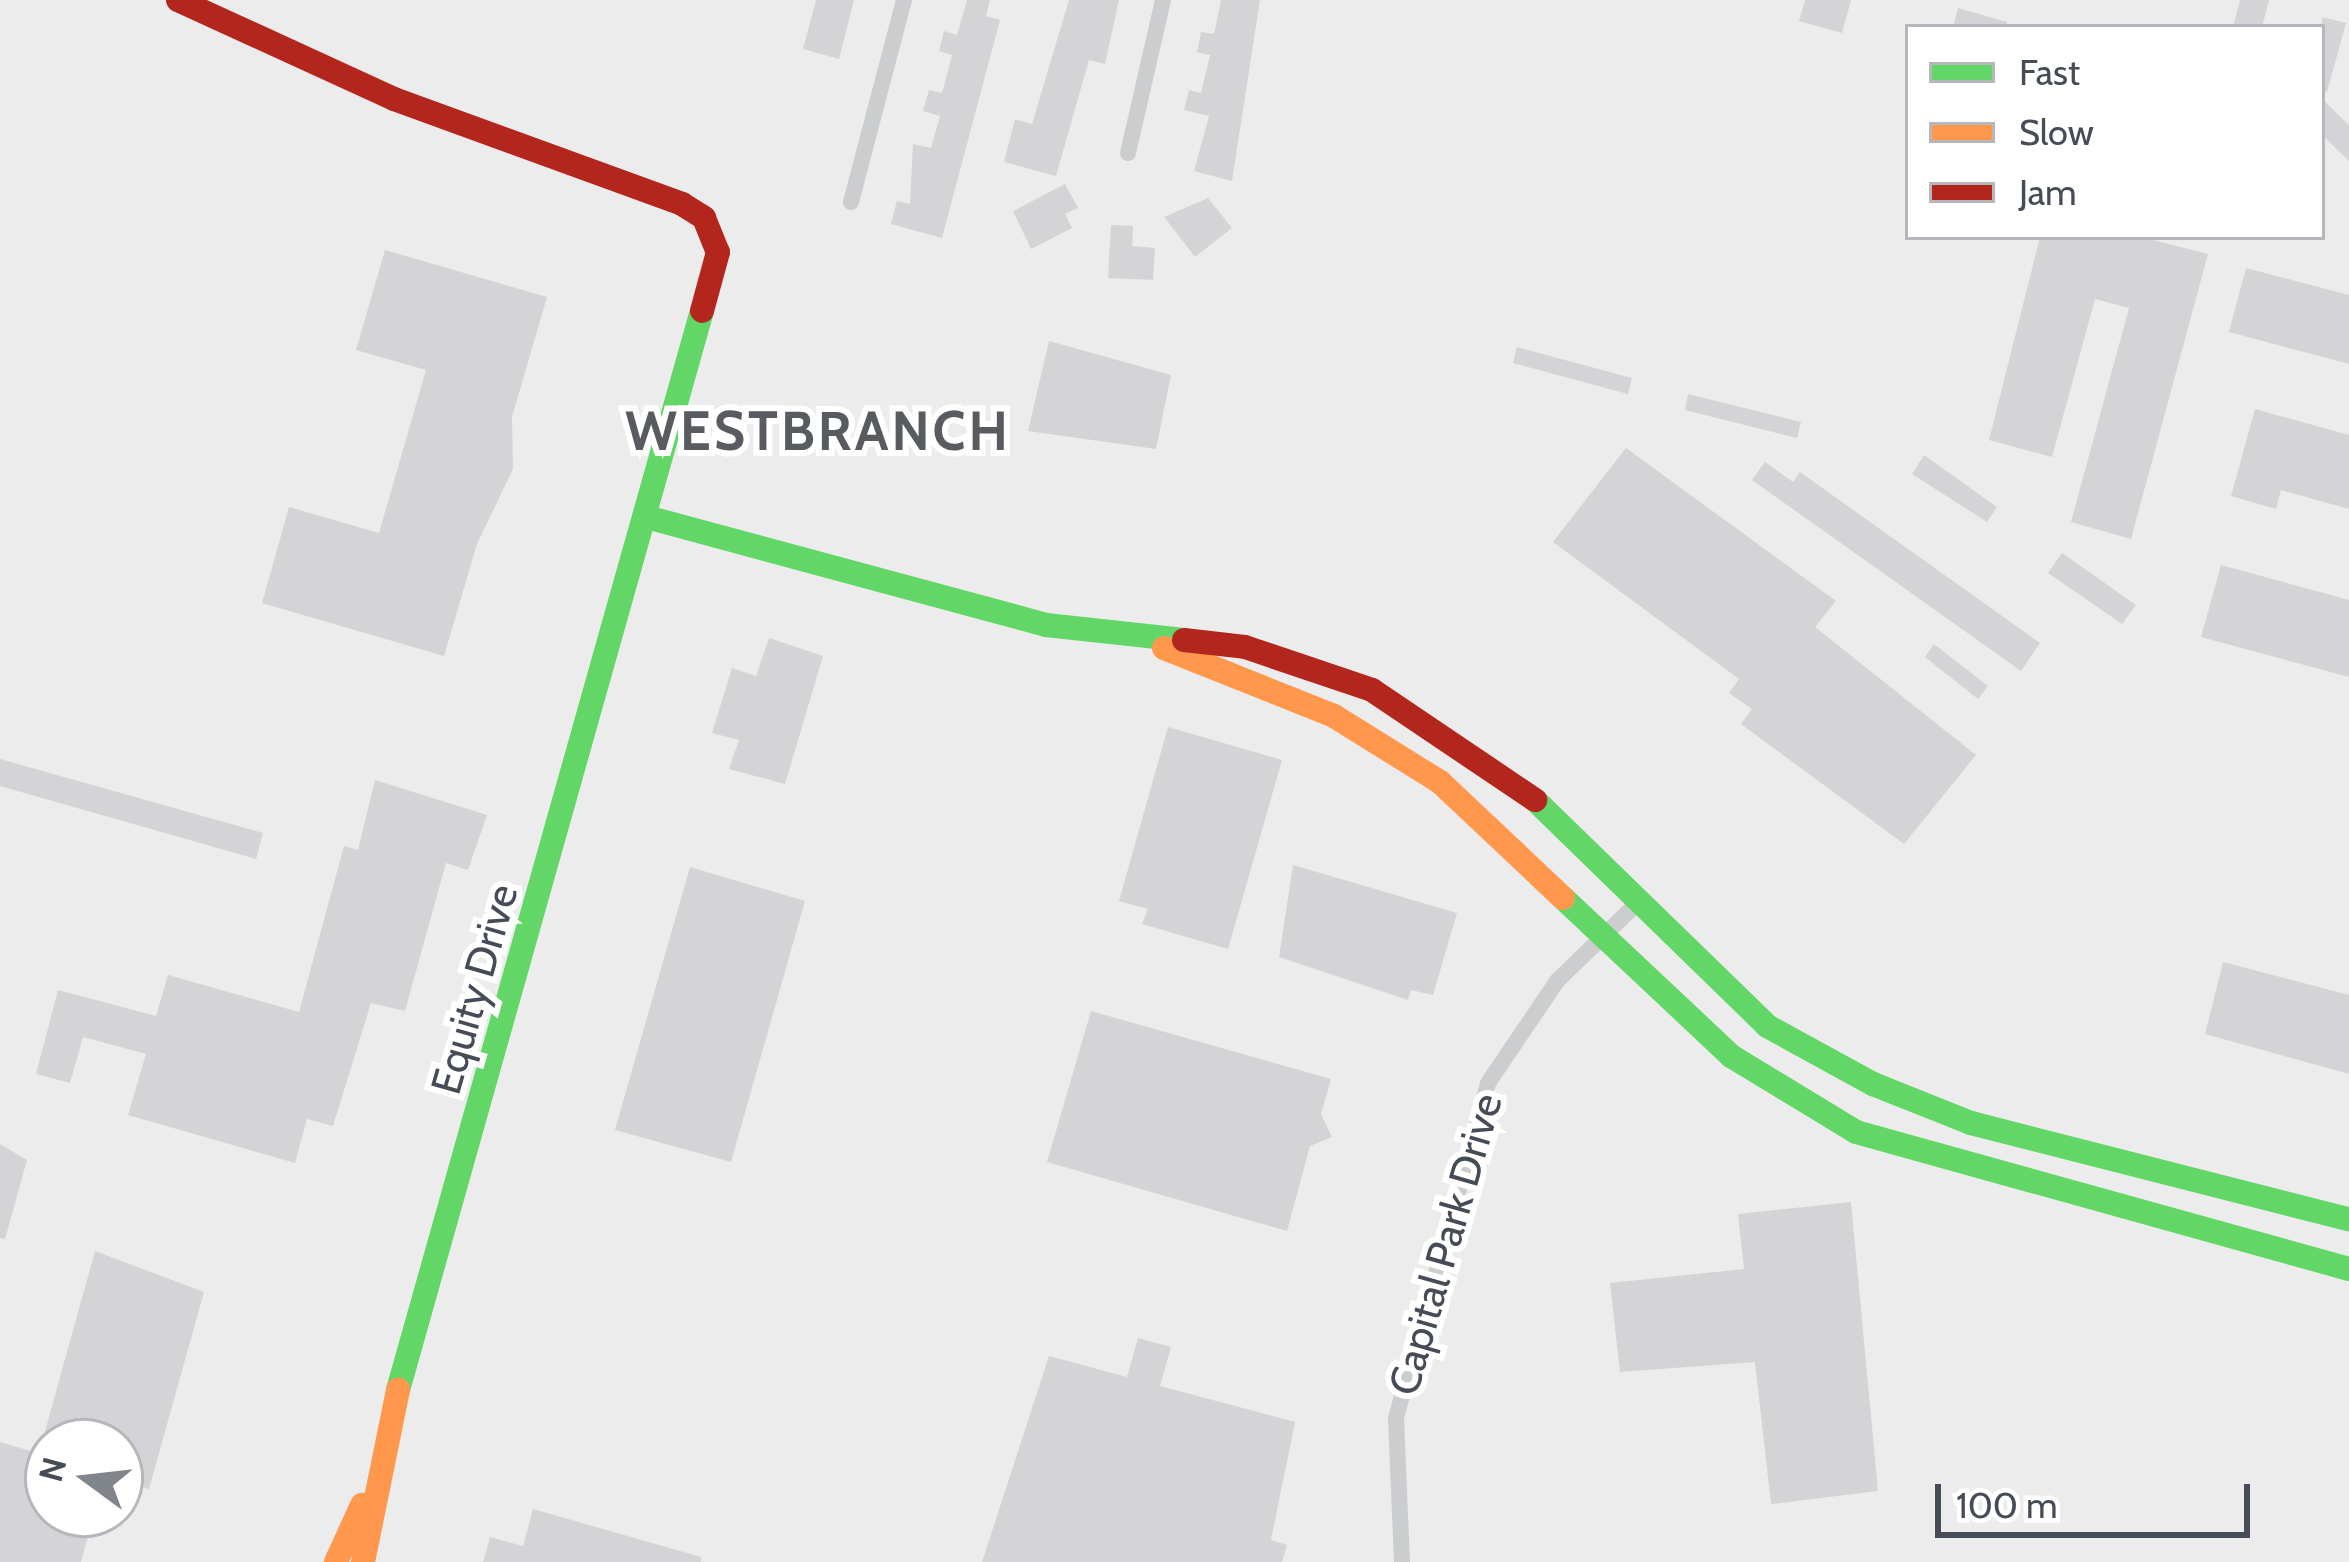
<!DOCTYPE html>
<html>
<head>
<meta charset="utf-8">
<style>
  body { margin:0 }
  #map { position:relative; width:2349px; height:1562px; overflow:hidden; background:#edecec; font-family:Cabin,sans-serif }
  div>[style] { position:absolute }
  .building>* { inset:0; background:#d4d4d7 }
  .street>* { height:16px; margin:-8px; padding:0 8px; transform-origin:8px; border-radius:8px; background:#cbcdcf }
  .fast>* { height:24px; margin:-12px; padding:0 12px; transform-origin:12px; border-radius:12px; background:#63d668 }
  .slow>* { height:24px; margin:-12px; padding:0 12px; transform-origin:12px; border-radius:12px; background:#ff974d }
  .jam>* { height:24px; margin:-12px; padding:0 12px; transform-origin:12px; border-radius:12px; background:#b3261e }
  span { translate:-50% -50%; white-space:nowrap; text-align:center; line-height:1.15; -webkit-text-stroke:12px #fff; paint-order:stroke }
  .street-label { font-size:42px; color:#454c57 }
  .district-label { font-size:54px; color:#585b60; font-weight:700; letter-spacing:3px }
  .legend { position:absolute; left:1905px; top:24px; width:420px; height:216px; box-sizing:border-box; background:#fff; border:3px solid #b5b7bc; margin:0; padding:15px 21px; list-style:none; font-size:36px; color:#454c57 }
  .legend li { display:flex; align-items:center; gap:24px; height:60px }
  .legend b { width:60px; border:3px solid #b5b7bc }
  .north { position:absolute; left:24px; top:1418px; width:120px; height:120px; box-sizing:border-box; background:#fff; border:3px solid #b5b7bc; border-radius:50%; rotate:285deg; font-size:33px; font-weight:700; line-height:48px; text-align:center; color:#454c57 }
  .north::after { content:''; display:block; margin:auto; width:42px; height:54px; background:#80848b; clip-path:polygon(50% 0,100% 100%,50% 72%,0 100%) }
  .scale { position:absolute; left:1935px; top:1484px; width:315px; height:54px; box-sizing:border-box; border:6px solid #454c57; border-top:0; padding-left:15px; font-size:36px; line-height:42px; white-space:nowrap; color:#454c57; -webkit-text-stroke:9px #fff; paint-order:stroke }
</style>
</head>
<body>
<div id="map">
  <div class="building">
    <i style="clip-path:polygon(816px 0,854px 0,839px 59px,803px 49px)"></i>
    <i style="clip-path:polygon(967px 0,990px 0,986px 16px,1000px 20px,942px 238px,891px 224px,897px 201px,910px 204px,913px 144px,931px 148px,940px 116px,923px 111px,929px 90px,942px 93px,952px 55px,939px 51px,944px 31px,957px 35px)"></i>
    <i style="clip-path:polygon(1069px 0,1119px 0,1105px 64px,1089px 60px,1056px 176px,1004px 162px,1015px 119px,1032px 124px)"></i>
    <i style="clip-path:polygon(1221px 0,1260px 0,1232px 181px,1194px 171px,1209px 116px,1184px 110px,1189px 90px,1201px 93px,1210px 55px,1197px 52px,1201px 32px,1214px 34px)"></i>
    <i style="clip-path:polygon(1805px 0,1851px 0,1842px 33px,1799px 21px)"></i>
    <i style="clip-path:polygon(2240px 0,2269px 0,2262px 27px,2233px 27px)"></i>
    <i style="clip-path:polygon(1958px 8px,2007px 22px,2007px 27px,1953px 27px)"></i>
    <i style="clip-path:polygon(2322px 17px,2346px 23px,2327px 92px,2322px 91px)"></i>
    <i style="clip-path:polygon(2322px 99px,2349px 125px,2349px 161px,2322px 135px)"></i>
    <i style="clip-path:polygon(1065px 184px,1078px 208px,1065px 214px,1072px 228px,1031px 249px,1013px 211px)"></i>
    <i style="clip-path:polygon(1208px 198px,1232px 228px,1195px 257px,1164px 217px)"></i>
    <i style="clip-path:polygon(1111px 225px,1133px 226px,1132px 246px,1155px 248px,1153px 280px,1108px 278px)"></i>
    <i style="clip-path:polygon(2040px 237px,2142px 237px,2208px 254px,2131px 539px,2071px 522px,2129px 308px,2095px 299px,2052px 457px,1989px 440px)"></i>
    <i style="clip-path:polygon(385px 250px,547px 297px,512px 417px,513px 469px,477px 544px,444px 656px,262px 603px,289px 507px,379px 533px,426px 370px,356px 350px)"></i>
    <i style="clip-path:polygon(2246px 268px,2349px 295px,2349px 364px,2229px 332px)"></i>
    <i style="clip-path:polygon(1049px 341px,1171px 375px,1156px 449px,1028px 431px)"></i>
    <i style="clip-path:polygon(1517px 347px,1632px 378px,1628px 394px,1513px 363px)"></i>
    <i style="clip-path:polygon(1688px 394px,1801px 422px,1797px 438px,1685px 410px)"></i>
    <i style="clip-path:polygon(2255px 409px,2349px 435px,2349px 509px,2281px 490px,2276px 509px,2231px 496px)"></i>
    <i style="clip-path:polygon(1626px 448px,1836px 601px,1815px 627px,1976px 755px,1904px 844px,1741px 724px,1752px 709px,1729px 693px,1739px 679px,1553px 542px)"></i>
    <i style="clip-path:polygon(1924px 455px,1997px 507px,1987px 522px,1912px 474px)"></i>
    <i style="clip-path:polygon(1765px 462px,1793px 482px,1800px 472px,2040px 643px,2021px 671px,1752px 480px)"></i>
    <i style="clip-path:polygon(2062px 553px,2136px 605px,2122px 624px,2048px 573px)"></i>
    <i style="clip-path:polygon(2221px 565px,2349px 600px,2349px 677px,2201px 637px)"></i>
    <i style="clip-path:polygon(769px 638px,823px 656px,785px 784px,729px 769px,739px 740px,712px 733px,732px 668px,756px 676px)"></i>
    <i style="clip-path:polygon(1934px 644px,1988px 686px,1978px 699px,1925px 657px)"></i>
    <i style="clip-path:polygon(1168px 727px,1282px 760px,1228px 949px,1142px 924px,1148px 909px,1119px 901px)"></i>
    <i style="clip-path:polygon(0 759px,263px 833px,256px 859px,0 786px)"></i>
    <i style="clip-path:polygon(375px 780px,487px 815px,468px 870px,446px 863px,405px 1011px,371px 1003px,333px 1126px,307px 1119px,295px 1163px,128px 1115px,146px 1054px,83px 1037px,70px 1083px,36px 1074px,58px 990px,156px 1016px,168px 975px,299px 1012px,344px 846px,358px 850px)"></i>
    <i style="clip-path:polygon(1293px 865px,1457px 913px,1433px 995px,1411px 990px,1408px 1000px,1279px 957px)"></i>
    <i style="clip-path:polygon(690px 867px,805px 901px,731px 1162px,615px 1130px)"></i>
    <i style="clip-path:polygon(2223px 962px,2349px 995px,2349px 1074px,2205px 1034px)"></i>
    <i style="clip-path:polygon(1091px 1011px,1331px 1079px,1321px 1114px,1332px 1137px,1310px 1146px,1287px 1231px,1047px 1162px)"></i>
    <i style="clip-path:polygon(0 1144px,27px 1160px,5px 1239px,0 1238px)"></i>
    <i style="clip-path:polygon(1851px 1202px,1878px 1491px,1771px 1504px,1755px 1362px,1620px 1372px,1610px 1283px,1744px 1269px,1738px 1214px)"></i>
    <i style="clip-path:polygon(95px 1251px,204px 1292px,149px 1489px,120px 1480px,120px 1442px,42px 1442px)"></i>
    <i style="clip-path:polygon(1138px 1338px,1171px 1347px,1160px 1386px,1295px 1422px,1271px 1540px,1287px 1545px,1282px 1562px,982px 1562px,1049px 1356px,1127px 1377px)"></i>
    <i style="clip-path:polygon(0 1442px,48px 1456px,48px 1514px,94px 1514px,81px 1562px,0 1562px)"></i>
    <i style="clip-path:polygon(533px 1509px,701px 1557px,701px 1562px,483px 1562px,490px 1537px,523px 1546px)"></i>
  </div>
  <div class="street">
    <i style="left:1128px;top:153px;width:157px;rotate:-77.1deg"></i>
    <i style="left:851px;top:202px;width:209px;rotate:-75.3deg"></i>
    <i style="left:1402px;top:1562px;width:144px;rotate:-92.4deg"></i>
    <i style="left:1396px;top:1418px;width:347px;rotate:-74.6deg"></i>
    <i style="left:1488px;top:1083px;width:123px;rotate:-55.9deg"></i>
    <i style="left:1557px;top:981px;width:107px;rotate:-44.2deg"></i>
  </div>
  <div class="fast">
    <i style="left:650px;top:518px;width:410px;rotate:15.1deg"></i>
    <i style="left:1046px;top:625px;width:139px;rotate:6.2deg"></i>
    <i style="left:1535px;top:800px;width:324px;rotate:44.2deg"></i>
    <i style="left:1767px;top:1026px;width:121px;rotate:28.7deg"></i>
    <i style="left:1873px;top:1084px;width:105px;rotate:21.7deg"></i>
    <i style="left:1971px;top:1123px;width:390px;rotate:14.3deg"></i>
    <i style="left:1563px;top:898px;width:231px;rotate:43.2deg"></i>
    <i style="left:1731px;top:1056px;width:146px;rotate:31.3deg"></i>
    <i style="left:1856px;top:1132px;width:512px;rotate:15.53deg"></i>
    <i style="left:398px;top:1390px;width:1121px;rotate:-74.27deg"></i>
  </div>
  <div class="slow">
    <i style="left:1164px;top:648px;width:183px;rotate:21.8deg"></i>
    <i style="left:1334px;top:716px;width:125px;rotate:31.9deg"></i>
    <i style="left:1440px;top:782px;width:169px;rotate:43.3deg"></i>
    <i style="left:336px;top:1562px;width:63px;rotate:-65.5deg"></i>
    <i style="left:363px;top:1562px;width:176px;rotate:-78.5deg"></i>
  </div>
  <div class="jam">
    <i style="left:178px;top:0;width:238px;rotate:24.6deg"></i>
    <i style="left:394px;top:99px;width:307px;rotate:20deg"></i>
    <i style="left:682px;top:204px;width:26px;rotate:32deg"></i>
    <i style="left:704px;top:218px;width:37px;rotate:68deg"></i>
    <i style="left:718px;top:252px;width:61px;rotate:105.2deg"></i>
    <i style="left:1184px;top:640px;width:61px;rotate:6.5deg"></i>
    <i style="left:1245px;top:647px;width:134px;rotate:18.7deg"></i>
    <i style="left:1372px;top:690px;width:197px;rotate:34deg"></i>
  </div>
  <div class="street-label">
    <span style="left:474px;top:989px;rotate:-74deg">Equity Drive</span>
    <span style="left:1445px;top:1244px;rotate:-74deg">Capital Park Drive</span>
  </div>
  <div class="district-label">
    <span style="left:818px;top:431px">WESTBRANCH</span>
  </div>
  <ul class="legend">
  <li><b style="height:15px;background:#63d668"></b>Fast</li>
  <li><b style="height:15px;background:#ff974d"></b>Slow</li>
  <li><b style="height:15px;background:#b3261e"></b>Jam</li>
  </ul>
  <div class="north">N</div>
  <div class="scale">100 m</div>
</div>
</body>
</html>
